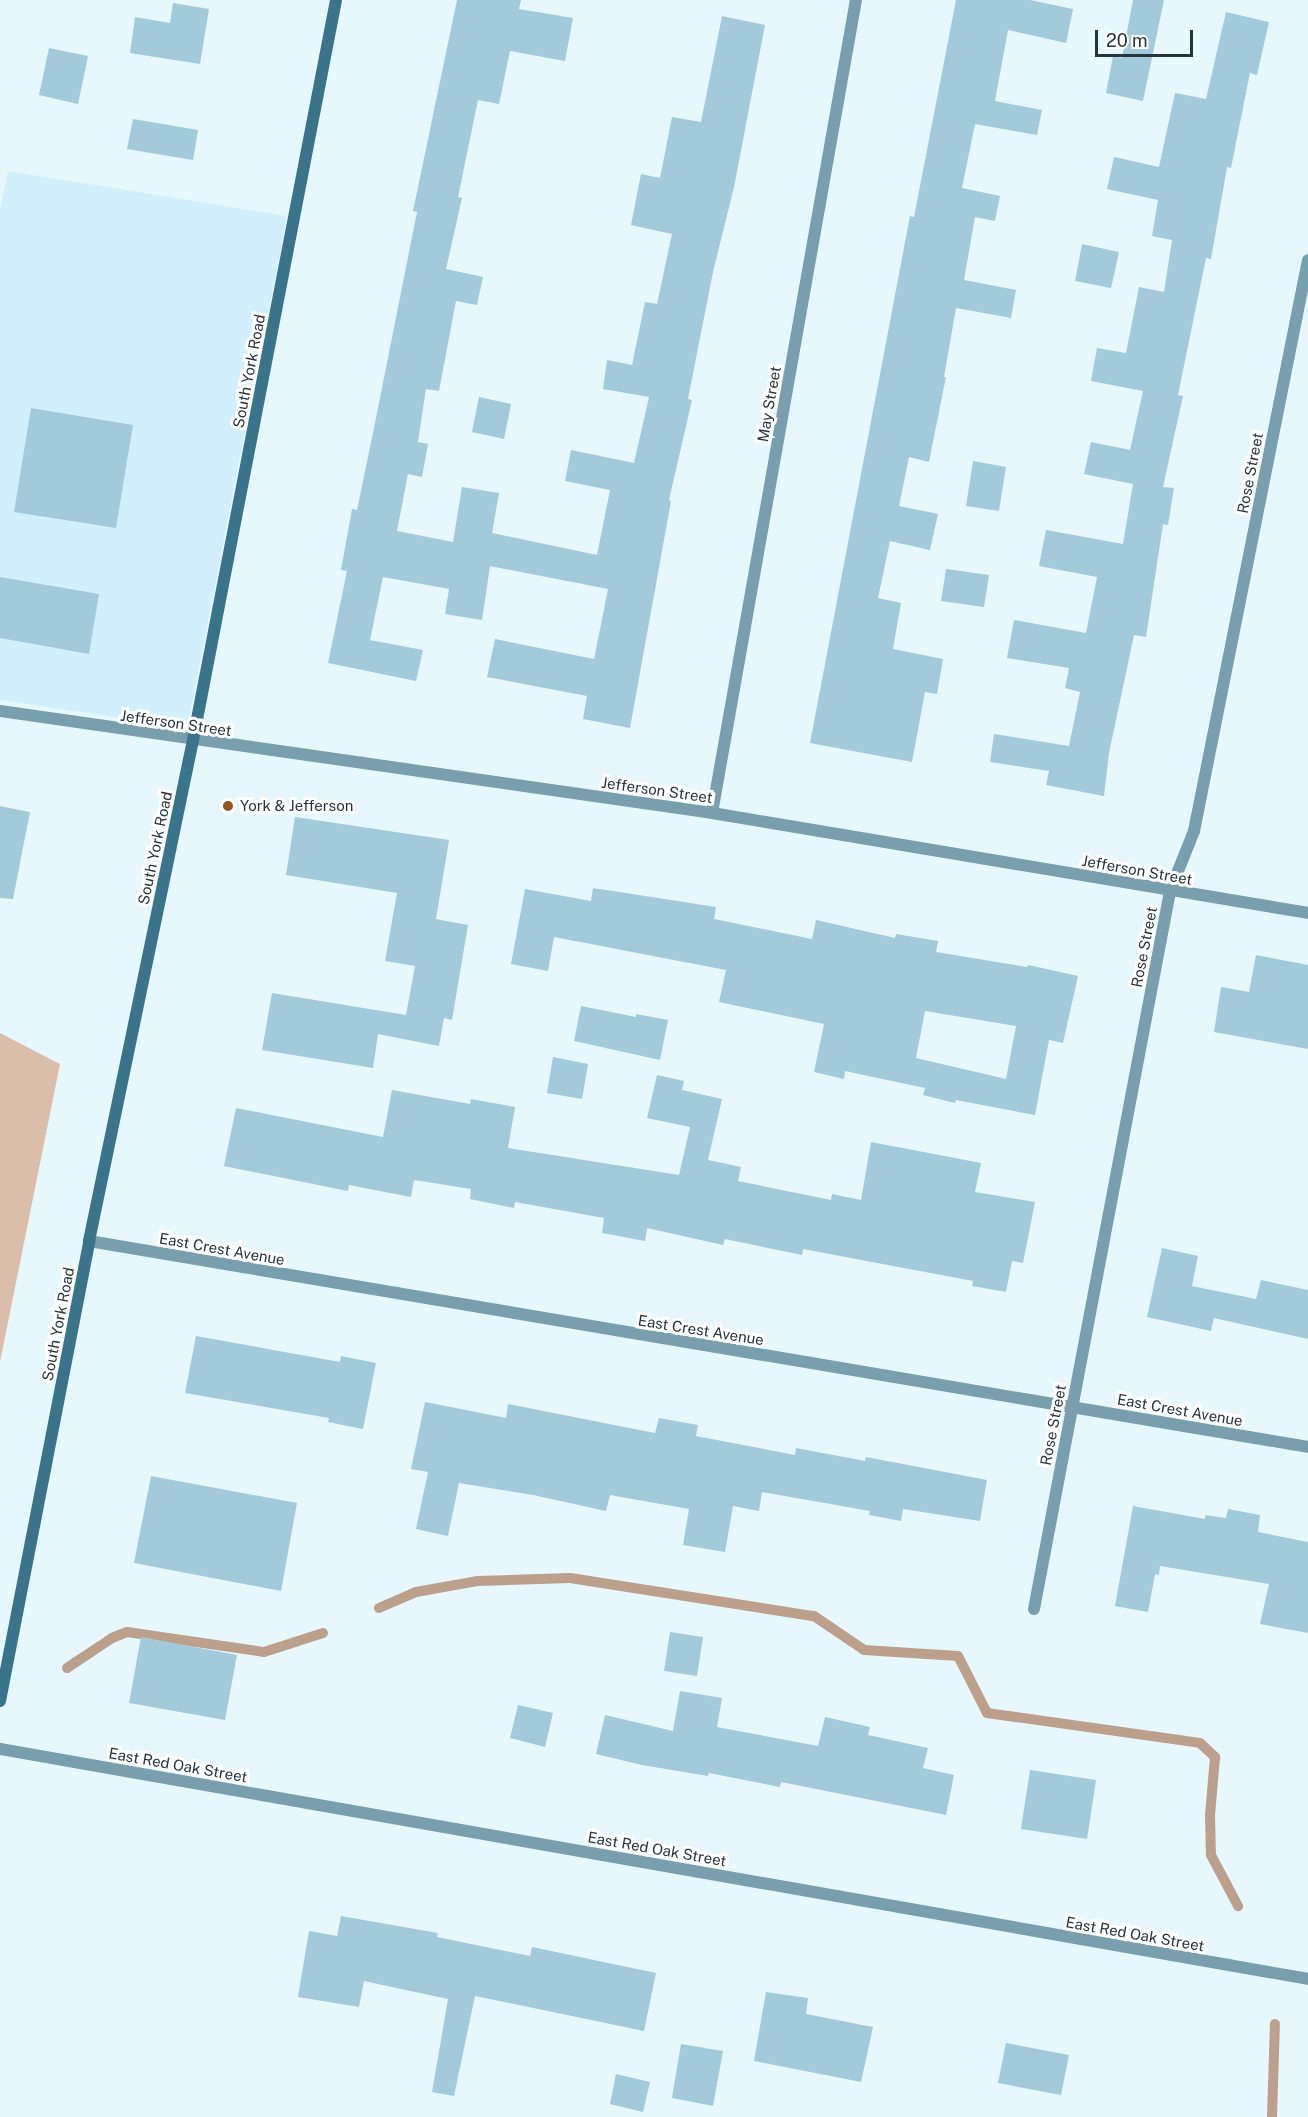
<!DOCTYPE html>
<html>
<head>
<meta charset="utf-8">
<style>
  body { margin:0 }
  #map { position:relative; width:1308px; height:2117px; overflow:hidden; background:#e7f7fe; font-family:"Public Sans",sans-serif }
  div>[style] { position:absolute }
  .built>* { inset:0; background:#d2effc }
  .green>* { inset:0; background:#dabea9 }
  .stream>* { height:10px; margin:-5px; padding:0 5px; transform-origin:5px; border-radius:5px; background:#bca08b }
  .building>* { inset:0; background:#a2cadb }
  .minor>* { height:12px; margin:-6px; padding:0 6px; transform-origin:6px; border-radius:6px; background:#799eae }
  .tertiary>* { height:12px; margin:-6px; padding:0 6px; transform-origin:6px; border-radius:6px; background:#799eae }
  .secondary>* { height:12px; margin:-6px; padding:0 6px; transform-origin:6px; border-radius:6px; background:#3a748b }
  .dots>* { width:16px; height:16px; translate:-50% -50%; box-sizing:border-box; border:3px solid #fff; border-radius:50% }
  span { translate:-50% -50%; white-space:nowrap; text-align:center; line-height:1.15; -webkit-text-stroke:6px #fff; paint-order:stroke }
  .street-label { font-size:15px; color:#26353c }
  .poi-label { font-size:15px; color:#26353c }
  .left { translate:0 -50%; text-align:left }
  .scale { position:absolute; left:1095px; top:30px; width:98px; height:27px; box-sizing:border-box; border:3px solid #26353c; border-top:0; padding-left:8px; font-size:18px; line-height:21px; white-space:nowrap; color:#26353c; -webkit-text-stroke:4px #fff; paint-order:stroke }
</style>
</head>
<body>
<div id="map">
  <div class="built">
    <i style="clip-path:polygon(8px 171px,287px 216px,187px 728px,0 700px,0 209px)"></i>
  </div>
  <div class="green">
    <i style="clip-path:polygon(0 1033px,60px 1064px,0 1362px)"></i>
  </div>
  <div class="stream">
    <i style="left:379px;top:1608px;width:40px;rotate:-23.4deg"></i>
    <i style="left:416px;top:1592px;width:63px;rotate:-10.1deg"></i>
    <i style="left:478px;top:1581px;width:92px;rotate:-1.9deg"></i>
    <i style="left:570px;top:1578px;width:247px;rotate:8.9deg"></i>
    <i style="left:814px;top:1616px;width:60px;rotate:34.2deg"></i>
    <i style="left:864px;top:1650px;width:94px;rotate:3.7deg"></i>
    <i style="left:958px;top:1656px;width:64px;rotate:63deg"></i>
    <i style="left:987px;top:1713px;width:215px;rotate:8deg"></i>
    <i style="left:1200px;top:1743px;width:21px;rotate:43deg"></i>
    <i style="left:1215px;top:1757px;width:58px;rotate:94.9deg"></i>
    <i style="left:1210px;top:1815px;width:40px;rotate:88.6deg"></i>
    <i style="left:1211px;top:1855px;width:58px;rotate:62.1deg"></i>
    <i style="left:67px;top:1668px;width:54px;rotate:-33.7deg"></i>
    <i style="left:112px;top:1638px;width:16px;rotate:-22deg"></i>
    <i style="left:127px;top:1632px;width:138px;rotate:8.3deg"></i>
    <i style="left:264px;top:1652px;width:62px;rotate:-17.9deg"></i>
    <i style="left:1272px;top:2117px;width:93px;rotate:-88.2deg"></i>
  </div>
  <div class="building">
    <i style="clip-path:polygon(457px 0,521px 0,519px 9px,573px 18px,565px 61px,510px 51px,499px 104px,478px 100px,458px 197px,462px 198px,446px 269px,483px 277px,477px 305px,456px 301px,439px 391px,426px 389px,418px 442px,428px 444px,422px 477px,408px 474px,397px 531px,453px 542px,462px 487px,499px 493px,492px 533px,597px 555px,610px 490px,565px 481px,571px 450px,634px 463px,649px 397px,603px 389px,607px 360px,632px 365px,645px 302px,657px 304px,672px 234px,631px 225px,641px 174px,660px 178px,672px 117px,701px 122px,722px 16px,765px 25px,734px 187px,713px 272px,688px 399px,692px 400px,669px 500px,671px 501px,630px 728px,583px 719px,587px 696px,487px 677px,495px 639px,594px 659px,608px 589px,490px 566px,482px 620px,445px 614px,449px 589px,383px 577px,370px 640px,423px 650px,416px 681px,328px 663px,347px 571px,341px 570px,352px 509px,357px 510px,375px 423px,417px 212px,413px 211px)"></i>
    <i style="clip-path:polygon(956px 0,1030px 0,1073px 9px,1066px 43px,1008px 30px,995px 101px,1042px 110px,1037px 135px,975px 124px,962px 188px,1000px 196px,995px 221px,975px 217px,964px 280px,1016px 290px,1011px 318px,956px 308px,944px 377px,946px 377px,929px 462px,909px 457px,899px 506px,938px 514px,930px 550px,890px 541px,878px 598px,901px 603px,893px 649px,943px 659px,937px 694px,925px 692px,912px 762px,810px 743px,910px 216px,914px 217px)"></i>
    <i style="clip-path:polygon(1133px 0,1164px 0,1143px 101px,1106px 93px,1113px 56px,1122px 58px)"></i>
    <i style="clip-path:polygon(173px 3px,209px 9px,200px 64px,130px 53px,135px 17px,170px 23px)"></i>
    <i style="clip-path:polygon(1226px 12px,1269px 22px,1257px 75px,1250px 73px,1231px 168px,1227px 167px,1211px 259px,1206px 258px,1178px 395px,1183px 396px,1163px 487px,1174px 488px,1168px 525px,1163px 524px,1146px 637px,1134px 635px,1109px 753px,1104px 796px,1046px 785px,1049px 771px,990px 762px,994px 734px,1069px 746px,1080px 692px,1065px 688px,1069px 668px,1007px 658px,1014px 620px,1086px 633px,1097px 577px,1039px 566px,1046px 530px,1123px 544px,1133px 484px,1084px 474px,1091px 442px,1130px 450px,1143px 391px,1091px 381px,1097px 348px,1126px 353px,1139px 287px,1164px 292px,1172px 240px,1152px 236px,1158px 200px,1107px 189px,1114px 157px,1159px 167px,1175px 93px,1206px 99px)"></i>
    <i style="clip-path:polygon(49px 48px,88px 56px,78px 104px,39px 95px)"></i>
    <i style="clip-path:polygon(133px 119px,198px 130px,193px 160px,127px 149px)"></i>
    <i style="clip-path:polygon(1082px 244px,1119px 252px,1111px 288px,1075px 281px)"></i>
    <i style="clip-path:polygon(479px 397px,511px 404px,504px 439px,472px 432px)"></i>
    <i style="clip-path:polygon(31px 408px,133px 425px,116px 528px,14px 512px)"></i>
    <i style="clip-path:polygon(973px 461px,1006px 467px,999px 511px,966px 506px)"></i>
    <i style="clip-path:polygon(946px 569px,989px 575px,984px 607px,941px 601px)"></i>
    <i style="clip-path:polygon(0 577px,99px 594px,89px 654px,0 638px)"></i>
    <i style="clip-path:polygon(0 806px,30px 812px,13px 899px,0 898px)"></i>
    <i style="clip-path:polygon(295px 817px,449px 840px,436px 919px,468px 925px,452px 1020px,444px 1018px,439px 1046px,378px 1034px,373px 1068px,262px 1050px,272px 993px,406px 1015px,415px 966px,385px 961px,397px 893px,286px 875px)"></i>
    <i style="clip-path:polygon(evenodd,593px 888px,716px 907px,714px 919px,812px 939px,816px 920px,895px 938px,896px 934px,938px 941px,936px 952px,1027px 967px,1028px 965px,1078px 976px,1063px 1043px,1049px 1040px,1035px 1115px,956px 1100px,955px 1103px,923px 1095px,925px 1088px,845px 1071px,844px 1079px,814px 1072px,824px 1024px,719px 1002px,726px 970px,554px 937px,548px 971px,511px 964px,525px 889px,591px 901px,593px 888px,925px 1011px,1016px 1026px,1006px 1079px,916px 1058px,925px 1011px)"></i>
    <i style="clip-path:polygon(1256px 955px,1308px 965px,1308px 1049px,1214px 1032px,1221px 987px,1249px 992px)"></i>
    <i style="clip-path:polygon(581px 1006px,636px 1017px,636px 1014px,668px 1020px,660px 1060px,574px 1041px)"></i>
    <i style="clip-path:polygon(553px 1057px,588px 1064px,582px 1099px,547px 1093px)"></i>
    <i style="clip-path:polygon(657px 1075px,684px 1081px,682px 1090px,722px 1099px,708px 1160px,741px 1167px,738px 1181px,831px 1200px,832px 1194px,861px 1200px,871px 1142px,981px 1163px,975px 1192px,1035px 1202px,1023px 1263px,1012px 1261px,1006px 1292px,972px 1286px,973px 1281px,803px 1249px,802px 1255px,725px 1239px,723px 1245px,647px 1228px,645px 1241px,602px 1233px,604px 1218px,515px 1202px,514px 1208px,470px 1199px,471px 1189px,414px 1180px,411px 1197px,349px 1185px,348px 1191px,224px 1166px,236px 1108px,383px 1137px,392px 1090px,470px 1104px,471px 1099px,515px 1107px,508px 1148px,679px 1175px,690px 1127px,647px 1118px)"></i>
    <i style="clip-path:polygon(1162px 1248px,1198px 1256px,1192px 1286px,1256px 1299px,1261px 1280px,1308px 1290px,1308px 1339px,1214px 1318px,1211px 1331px,1147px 1317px)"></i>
    <i style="clip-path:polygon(196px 1336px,340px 1362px,341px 1356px,376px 1363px,363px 1429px,328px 1422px,329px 1418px,185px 1393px)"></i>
    <i style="clip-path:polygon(425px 1402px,506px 1418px,508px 1404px,655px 1433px,659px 1418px,698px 1425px,696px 1436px,795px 1455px,796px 1448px,865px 1461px,866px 1457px,987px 1480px,980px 1521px,903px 1509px,901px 1521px,869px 1515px,870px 1511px,762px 1492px,759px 1511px,733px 1506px,725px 1552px,683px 1545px,689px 1509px,610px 1495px,606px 1511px,533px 1495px,459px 1483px,448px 1536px,416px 1529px,428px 1472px,411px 1469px)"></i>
    <i style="clip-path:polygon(151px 1476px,297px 1503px,281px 1591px,134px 1563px)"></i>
    <i style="clip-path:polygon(1133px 1506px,1205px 1519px,1205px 1515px,1226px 1518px,1228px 1509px,1260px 1515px,1258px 1532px,1308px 1542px,1308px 1633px,1260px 1624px,1269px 1584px,1160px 1566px,1159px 1575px,1155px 1574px,1148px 1612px,1115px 1606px)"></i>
    <i style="clip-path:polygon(670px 1632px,703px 1637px,697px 1676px,664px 1671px)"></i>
    <i style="clip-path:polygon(141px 1637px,237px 1655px,225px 1720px,129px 1703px)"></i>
    <i style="clip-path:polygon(680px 1691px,722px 1698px,717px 1727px,818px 1746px,825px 1717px,870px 1727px,868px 1735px,928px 1748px,923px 1768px,954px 1775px,946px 1815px,781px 1782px,780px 1787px,709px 1773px,708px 1776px,642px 1765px,596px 1754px,605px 1715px,673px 1731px)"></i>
    <i style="clip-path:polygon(518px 1705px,553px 1713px,545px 1747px,510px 1738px)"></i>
    <i style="clip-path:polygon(1030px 1770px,1096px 1780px,1087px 1839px,1021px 1829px)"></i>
    <i style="clip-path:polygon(341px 1916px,438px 1933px,437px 1937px,530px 1956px,532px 1947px,656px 1973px,644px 2031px,475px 1996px,454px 2096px,432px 2092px,448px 1999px,364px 1981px,359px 2007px,298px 1997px,309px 1931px,337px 1936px)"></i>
    <i style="clip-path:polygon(766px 1992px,808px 1998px,806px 2014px,873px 2027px,861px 2082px,754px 2061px)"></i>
    <i style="clip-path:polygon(1006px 2043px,1069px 2055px,1061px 2095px,998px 2083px)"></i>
    <i style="clip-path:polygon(681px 2044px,723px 2051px,713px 2106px,672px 2098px)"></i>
    <i style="clip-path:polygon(616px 2074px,650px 2082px,643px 2112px,610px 2104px)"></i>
  </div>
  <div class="minor">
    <i style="left:712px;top:813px;width:826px;rotate:-79.96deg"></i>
    <i style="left:89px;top:1241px;width:1236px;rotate:9.59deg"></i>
    <i style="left:1034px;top:1609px;width:731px;rotate:-79.27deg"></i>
    <i style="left:1170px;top:891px;width:65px;rotate:-68.2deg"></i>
    <i style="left:1194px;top:831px;width:582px;rotate:-78.71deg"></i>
    <i style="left:0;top:1749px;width:1328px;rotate:9.97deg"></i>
  </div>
  <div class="tertiary">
    <i style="left:0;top:711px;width:719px;rotate:8.15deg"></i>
    <i style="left:712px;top:813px;width:604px;rotate:9.52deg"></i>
  </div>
  <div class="secondary">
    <i style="left:0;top:1701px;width:469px;rotate:-79deg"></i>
    <i style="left:89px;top:1241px;width:512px;rotate:-78.27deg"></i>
    <i style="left:193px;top:740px;width:754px;rotate:-79.06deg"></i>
  </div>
  <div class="dots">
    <i style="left:228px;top:806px;background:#95571b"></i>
  </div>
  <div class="street-label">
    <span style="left:249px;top:371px;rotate:-79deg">South York Road</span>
    <span style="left:769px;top:404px;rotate:-80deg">May Street</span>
    <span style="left:1250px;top:473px;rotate:-79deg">Rose Street</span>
    <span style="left:176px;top:723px;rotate:8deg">Jefferson Street</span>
    <span style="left:657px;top:790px;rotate:8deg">Jefferson Street</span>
    <span style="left:155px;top:848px;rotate:-78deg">South York Road</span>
    <span style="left:1137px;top:870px;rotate:10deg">Jefferson Street</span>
    <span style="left:1144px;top:947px;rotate:-79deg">Rose Street</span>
    <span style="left:222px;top:1249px;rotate:10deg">East Crest Avenue</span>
    <span style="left:58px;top:1324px;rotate:-79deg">South York Road</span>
    <span style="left:701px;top:1330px;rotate:9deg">East Crest Avenue</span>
    <span style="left:1180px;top:1410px;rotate:10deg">East Crest Avenue</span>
    <span style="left:1053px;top:1425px;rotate:-79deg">Rose Street</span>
    <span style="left:178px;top:1765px;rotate:10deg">East Red Oak Street</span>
    <span style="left:657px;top:1849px;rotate:10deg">East Red Oak Street</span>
    <span style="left:1135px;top:1934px;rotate:10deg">East Red Oak Street</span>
  </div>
  <div class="poi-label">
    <span class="left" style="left:240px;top:806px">York &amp; Jefferson</span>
  </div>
  <div class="scale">20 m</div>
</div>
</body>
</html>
